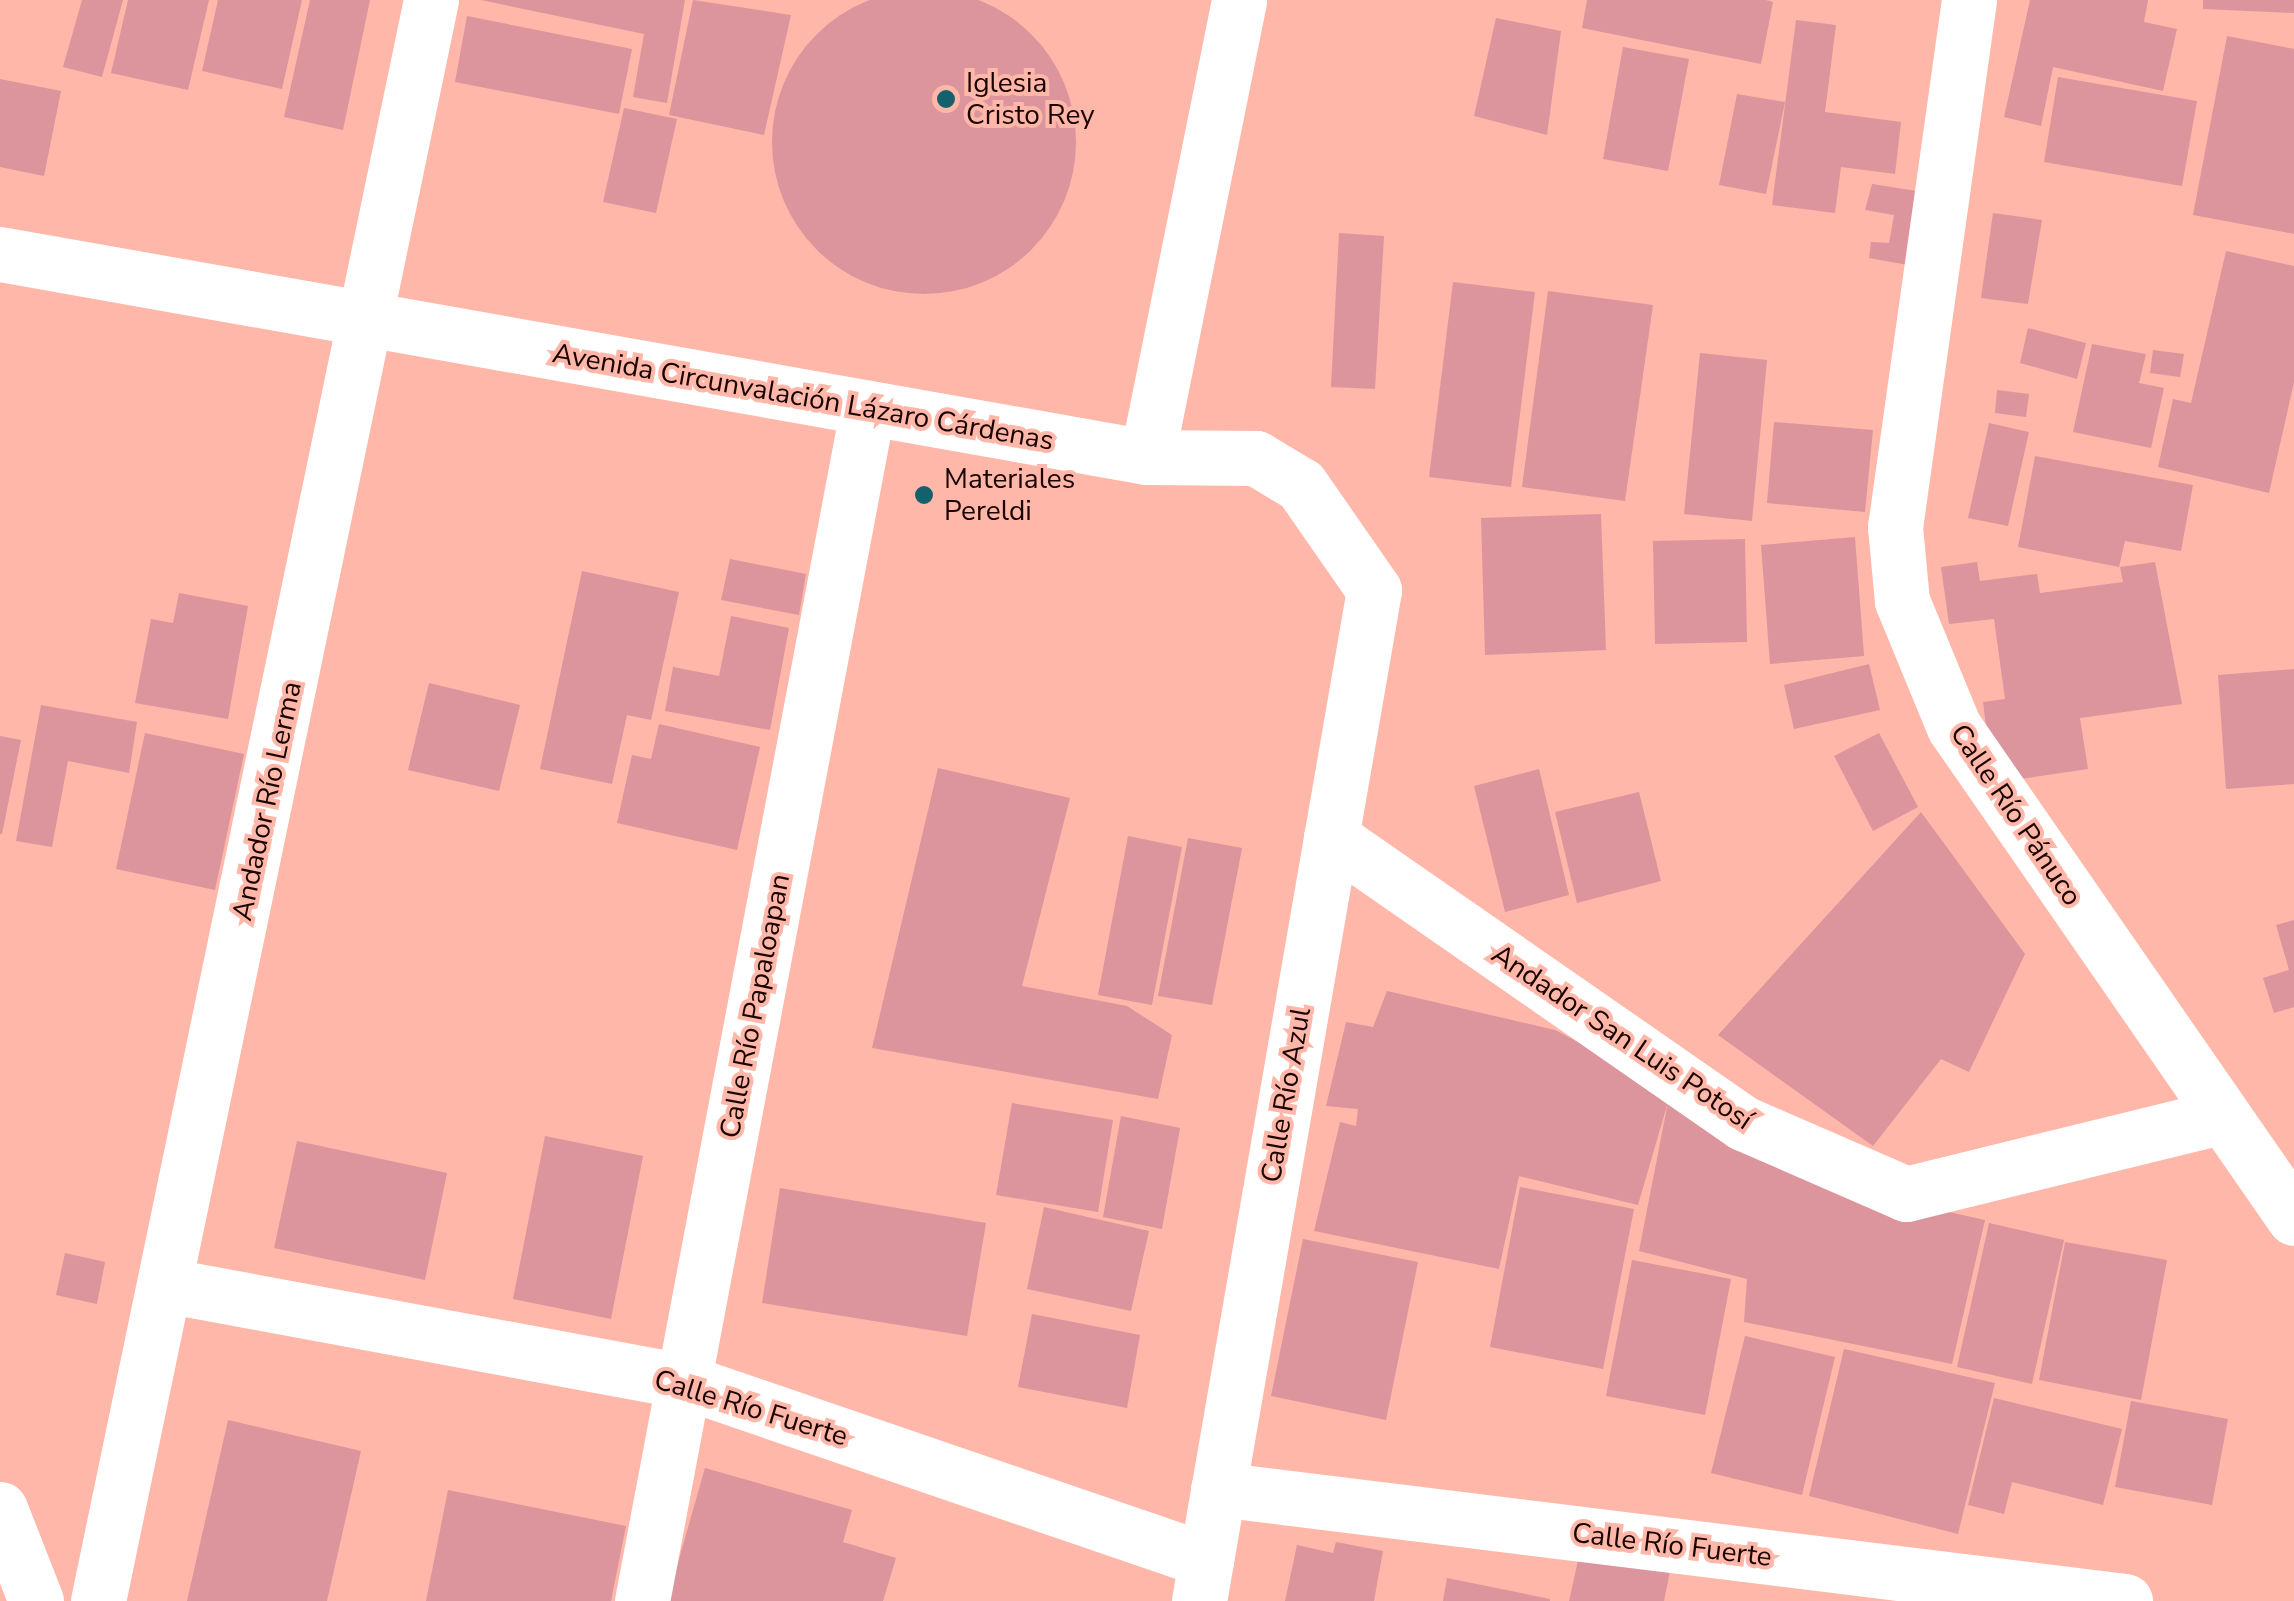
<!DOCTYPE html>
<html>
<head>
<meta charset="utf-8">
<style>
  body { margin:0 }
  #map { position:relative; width:2294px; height:1601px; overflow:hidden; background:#feb7a8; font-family:"Nunito Sans",sans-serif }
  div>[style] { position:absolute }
  .building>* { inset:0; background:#dc959d }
  .round { border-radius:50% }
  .minor>* { height:55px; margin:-27.5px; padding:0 27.5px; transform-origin:27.5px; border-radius:27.5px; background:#fff }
  .dots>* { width:28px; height:28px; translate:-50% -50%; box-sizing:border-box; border:5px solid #feb7a8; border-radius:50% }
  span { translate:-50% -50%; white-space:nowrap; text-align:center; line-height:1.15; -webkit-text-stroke:8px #feb7a8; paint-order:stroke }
  .poi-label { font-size:28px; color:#1a0402 }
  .left { translate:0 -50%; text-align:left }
  .street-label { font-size:28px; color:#1a0402 }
</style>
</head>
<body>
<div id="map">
  <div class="building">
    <i class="round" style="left:772px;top:-10px;width:304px;height:304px"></i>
    <i style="clip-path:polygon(82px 0,123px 0,102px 77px,63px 67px)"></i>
    <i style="clip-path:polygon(128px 0,209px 0,188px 90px,111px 73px)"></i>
    <i style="clip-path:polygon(218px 0,302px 0,282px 89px,202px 71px)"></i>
    <i style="clip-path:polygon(310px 0,370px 0,343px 130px,284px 117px)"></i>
    <i style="clip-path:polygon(481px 0,685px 0,667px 103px,633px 97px,644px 34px)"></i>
    <i style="clip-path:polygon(693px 0,791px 15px,764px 135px,669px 115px)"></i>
    <i style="clip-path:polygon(1587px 0,1766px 0,1773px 2px,1761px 64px,1582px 28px)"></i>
    <i style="clip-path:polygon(2030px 0,2148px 0,2144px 22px,2177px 29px,2163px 91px,2053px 67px,2041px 126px,2004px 117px)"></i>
    <i style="clip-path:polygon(2203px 0,2294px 0,2294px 13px,2203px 9px)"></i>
    <i style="clip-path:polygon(467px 16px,632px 49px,619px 114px,455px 82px)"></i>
    <i style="clip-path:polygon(1496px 18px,1561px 31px,1547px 135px,1474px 116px)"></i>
    <i style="clip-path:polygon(1796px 20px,1836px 25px,1825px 112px,1901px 122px,1895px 174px,1841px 167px,1835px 213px,1772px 205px)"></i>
    <i style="clip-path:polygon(2227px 36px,2294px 49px,2294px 234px,2193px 215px)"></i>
    <i style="clip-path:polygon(1623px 47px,1689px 59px,1668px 171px,1603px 159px)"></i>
    <i style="clip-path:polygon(2058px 77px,2197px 101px,2182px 186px,2044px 162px)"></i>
    <i style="clip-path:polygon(0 79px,61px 91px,44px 176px,0 167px)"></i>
    <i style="clip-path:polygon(1737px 94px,1785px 102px,1766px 194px,1719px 185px)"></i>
    <i style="clip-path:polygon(624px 108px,677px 119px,656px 213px,603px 202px)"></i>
    <i style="clip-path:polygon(1872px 184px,1917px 191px,1908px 265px,1869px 258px,1871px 242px,1889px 243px,1894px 215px,1865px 210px)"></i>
    <i style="clip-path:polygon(1993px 213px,2042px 220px,2028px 304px,1981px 298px)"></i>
    <i style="clip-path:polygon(1339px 233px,1384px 236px,1375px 389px,1331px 387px)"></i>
    <i style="clip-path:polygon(2226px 251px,2294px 266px,2294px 382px,2269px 493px,2158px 467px,2173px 399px,2191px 403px)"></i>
    <i style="clip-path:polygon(1453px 282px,1535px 292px,1511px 487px,1429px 477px)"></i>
    <i style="clip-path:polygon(1548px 291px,1653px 305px,1625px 501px,1522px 487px)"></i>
    <i style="clip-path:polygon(2028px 328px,2086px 343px,2077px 379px,2020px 363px)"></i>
    <i style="clip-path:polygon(2092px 344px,2146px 354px,2139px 383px,2164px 388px,2151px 448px,2073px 432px)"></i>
    <i style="clip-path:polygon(2153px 350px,2184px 354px,2180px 377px,2150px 373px)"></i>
    <i style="clip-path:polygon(1700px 353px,1767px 360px,1752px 521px,1684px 514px)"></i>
    <i style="clip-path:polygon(1997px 390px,2029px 394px,2026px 417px,1995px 413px)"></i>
    <i style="clip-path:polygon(1774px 422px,1873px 430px,1865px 512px,1767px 503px)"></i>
    <i style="clip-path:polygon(1989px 423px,2029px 432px,2008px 526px,1968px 518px)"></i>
    <i style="clip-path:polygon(2035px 456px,2193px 485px,2181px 551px,2125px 541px,2119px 567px,2018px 547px)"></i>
    <i style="clip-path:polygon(1601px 514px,1606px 650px,1485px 655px,1481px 518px)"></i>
    <i style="clip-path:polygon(1855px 537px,1864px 656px,1770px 664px,1761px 545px)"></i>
    <i style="clip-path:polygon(1745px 539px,1747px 642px,1655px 644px,1653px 541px)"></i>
    <i style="clip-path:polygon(730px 559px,806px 574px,799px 615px,721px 600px)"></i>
    <i style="clip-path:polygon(1977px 562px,1980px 581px,2037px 574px,2040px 593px,2123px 582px,2120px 567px,2155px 562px,2182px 704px,2080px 718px,2088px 769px,1993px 783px,1983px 702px,2005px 699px,1994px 619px,1949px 624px,1941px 567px)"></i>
    <i style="clip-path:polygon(582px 571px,679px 592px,651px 720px,627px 715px,612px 784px,540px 769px)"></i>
    <i style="clip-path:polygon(179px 593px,248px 606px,228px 719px,135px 703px,151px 619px,173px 623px)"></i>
    <i style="clip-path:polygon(731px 616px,789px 628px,770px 730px,665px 711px,673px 667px,719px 676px)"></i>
    <i style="clip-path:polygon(1869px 664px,1880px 710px,1794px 729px,1784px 685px)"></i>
    <i style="clip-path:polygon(2294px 669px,2294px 784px,2226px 789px,2218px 675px)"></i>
    <i style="clip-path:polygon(429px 683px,520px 705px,499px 791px,408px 770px)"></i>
    <i style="clip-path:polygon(41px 705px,137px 722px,129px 773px,68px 761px,52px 847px,16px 841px)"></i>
    <i style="clip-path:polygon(659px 724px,760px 747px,737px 850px,617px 823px,632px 755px,651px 759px)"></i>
    <i style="clip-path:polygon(145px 733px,244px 754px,215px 890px,116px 869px)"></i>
    <i style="clip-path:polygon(1879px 733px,1918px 807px,1873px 831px,1834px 756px)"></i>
    <i style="clip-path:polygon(0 736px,21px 740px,2px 834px,0 834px)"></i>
    <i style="clip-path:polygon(938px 768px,1070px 798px,1022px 986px,1127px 1006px,1172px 1035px,1158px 1099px,872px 1048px)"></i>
    <i style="clip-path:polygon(1539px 769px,1569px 895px,1505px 912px,1474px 786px)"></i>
    <i style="clip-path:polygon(1639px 792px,1661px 881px,1577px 903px,1555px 812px)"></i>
    <i style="clip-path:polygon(1921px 812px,2025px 954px,1969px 1072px,1941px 1059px,1873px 1146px,1718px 1035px)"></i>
    <i style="clip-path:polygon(1128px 836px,1182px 847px,1152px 1005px,1098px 995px)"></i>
    <i style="clip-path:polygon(1188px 838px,1242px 848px,1212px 1005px,1158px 996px)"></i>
    <i style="clip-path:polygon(2294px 920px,2294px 1007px,2274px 1013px,2263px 978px,2289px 970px,2276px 925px)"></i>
    <i style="clip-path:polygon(1387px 991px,1555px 1030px,1876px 1196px,1985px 1220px,1952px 1364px,1744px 1322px,1747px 1279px,1639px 1251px,1668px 1102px,1638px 1205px,1519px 1176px,1499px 1269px,1314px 1231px,1340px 1122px,1356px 1126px,1358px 1109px,1326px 1106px,1346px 1022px,1373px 1027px)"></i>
    <i style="clip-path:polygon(1012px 1103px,1113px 1120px,1098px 1212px,996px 1195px)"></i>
    <i style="clip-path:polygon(1121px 1116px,1180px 1128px,1162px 1229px,1103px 1217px)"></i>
    <i style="clip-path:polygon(545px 1136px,643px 1156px,611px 1319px,513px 1299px)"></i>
    <i style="clip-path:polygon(297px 1141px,447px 1173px,425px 1280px,274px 1248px)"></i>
    <i style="clip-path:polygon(1520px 1187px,1634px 1209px,1603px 1369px,1490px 1347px)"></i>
    <i style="clip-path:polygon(780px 1188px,986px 1223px,967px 1336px,762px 1303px)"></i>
    <i style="clip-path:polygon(1044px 1207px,1149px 1231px,1131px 1311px,1027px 1289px)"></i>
    <i style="clip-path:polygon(1989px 1223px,2064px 1240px,2032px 1384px,1957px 1367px)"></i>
    <i style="clip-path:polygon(1303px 1239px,1418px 1262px,1386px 1420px,1271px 1396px)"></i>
    <i style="clip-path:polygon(2065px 1242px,2167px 1260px,2141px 1400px,2039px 1380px)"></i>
    <i style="clip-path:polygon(65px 1253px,105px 1262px,97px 1304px,56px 1295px)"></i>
    <i style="clip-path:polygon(1632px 1260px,1731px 1279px,1705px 1415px,1606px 1396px)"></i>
    <i style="clip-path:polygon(1032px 1314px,1140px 1335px,1127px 1408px,1018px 1387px)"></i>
    <i style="clip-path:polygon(1745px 1336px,1835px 1357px,1802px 1495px,1711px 1473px)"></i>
    <i style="clip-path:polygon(1844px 1349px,1995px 1383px,1958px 1534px,1809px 1496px)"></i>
    <i style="clip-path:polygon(1994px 1398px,2122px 1429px,2103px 1505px,2012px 1482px,2004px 1514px,1968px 1505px)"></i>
    <i style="clip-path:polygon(2131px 1401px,2228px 1419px,2212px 1505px,2115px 1487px)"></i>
    <i style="clip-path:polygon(228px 1420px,361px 1451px,327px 1601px,187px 1601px)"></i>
    <i style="clip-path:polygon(705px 1468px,852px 1510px,843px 1542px,896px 1558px,883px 1601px,667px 1601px)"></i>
    <i style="clip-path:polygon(448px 1490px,626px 1526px,611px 1601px,426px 1601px)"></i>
    <i style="clip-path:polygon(1336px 1542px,1383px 1551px,1374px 1601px,1285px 1601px,1297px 1545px,1333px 1553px)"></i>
    <i style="clip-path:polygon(1581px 1547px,1671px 1566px,1664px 1601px,1569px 1601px)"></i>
    <i style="clip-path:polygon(1447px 1578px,1550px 1599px,1550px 1601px,1443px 1601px)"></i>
  </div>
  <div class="minor">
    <i style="left:1969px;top:0;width:532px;rotate:97.99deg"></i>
    <i style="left:1895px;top:527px;width:74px;rotate:84.6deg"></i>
    <i style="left:1902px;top:601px;width:136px;rotate:67.6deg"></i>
    <i style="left:1954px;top:727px;width:597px;rotate:55.3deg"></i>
    <i style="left:0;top:254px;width:1165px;rotate:10.04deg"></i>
    <i style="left:1147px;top:457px;width:109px;rotate:0.5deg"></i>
    <i style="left:1256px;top:458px;width:52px;rotate:31deg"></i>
    <i style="left:1301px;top:485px;width:128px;rotate:55.2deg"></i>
    <i style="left:1374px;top:590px;width:1026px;rotate:99.82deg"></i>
    <i style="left:1147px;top:457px;width:466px;rotate:-78.6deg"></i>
    <i style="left:1331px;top:837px;width:502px;rotate:34.77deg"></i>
    <i style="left:1743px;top:1123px;width:178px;rotate:23.5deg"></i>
    <i style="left:1906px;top:1194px;width:326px;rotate:-13.8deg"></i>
    <i style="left:165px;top:1285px;width:527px;rotate:10.5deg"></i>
    <i style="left:683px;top:1381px;width:553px;rotate:18.89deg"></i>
    <i style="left:1218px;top:1489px;width:914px;rotate:7.04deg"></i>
    <i style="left:0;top:1509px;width:99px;rotate:68.6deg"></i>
    <i style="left:98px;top:1601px;width:1635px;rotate:-78.25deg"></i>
    <i style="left:642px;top:1601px;width:1211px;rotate:-79.29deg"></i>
  </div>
  <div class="dots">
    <i style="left:946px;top:99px;background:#15606d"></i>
    <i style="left:924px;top:495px;background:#15606d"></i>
  </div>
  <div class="poi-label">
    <span class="left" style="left:966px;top:99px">Iglesia<br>Cristo Rey</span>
    <span class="left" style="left:944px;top:495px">Materiales<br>Pereldi</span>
  </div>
  <div class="street-label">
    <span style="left:803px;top:397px;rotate:10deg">Avenida Circunvalación Lázaro Cárdenas</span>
    <span style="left:267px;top:801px;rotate:-78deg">Andador Río Lerma</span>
    <span style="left:2016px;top:815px;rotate:56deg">Calle Río Pánuco</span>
    <span style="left:755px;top:1006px;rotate:-79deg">Calle Río Papaloapan</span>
    <span style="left:1622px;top:1037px;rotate:34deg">Andador San Luis Potosí</span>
    <span style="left:1286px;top:1095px;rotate:-80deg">Calle Río Azul</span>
    <span style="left:751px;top:1408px;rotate:17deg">Calle Río Fuerte</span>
    <span style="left:1672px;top:1545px;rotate:7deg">Calle Río Fuerte</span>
  </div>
</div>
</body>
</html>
